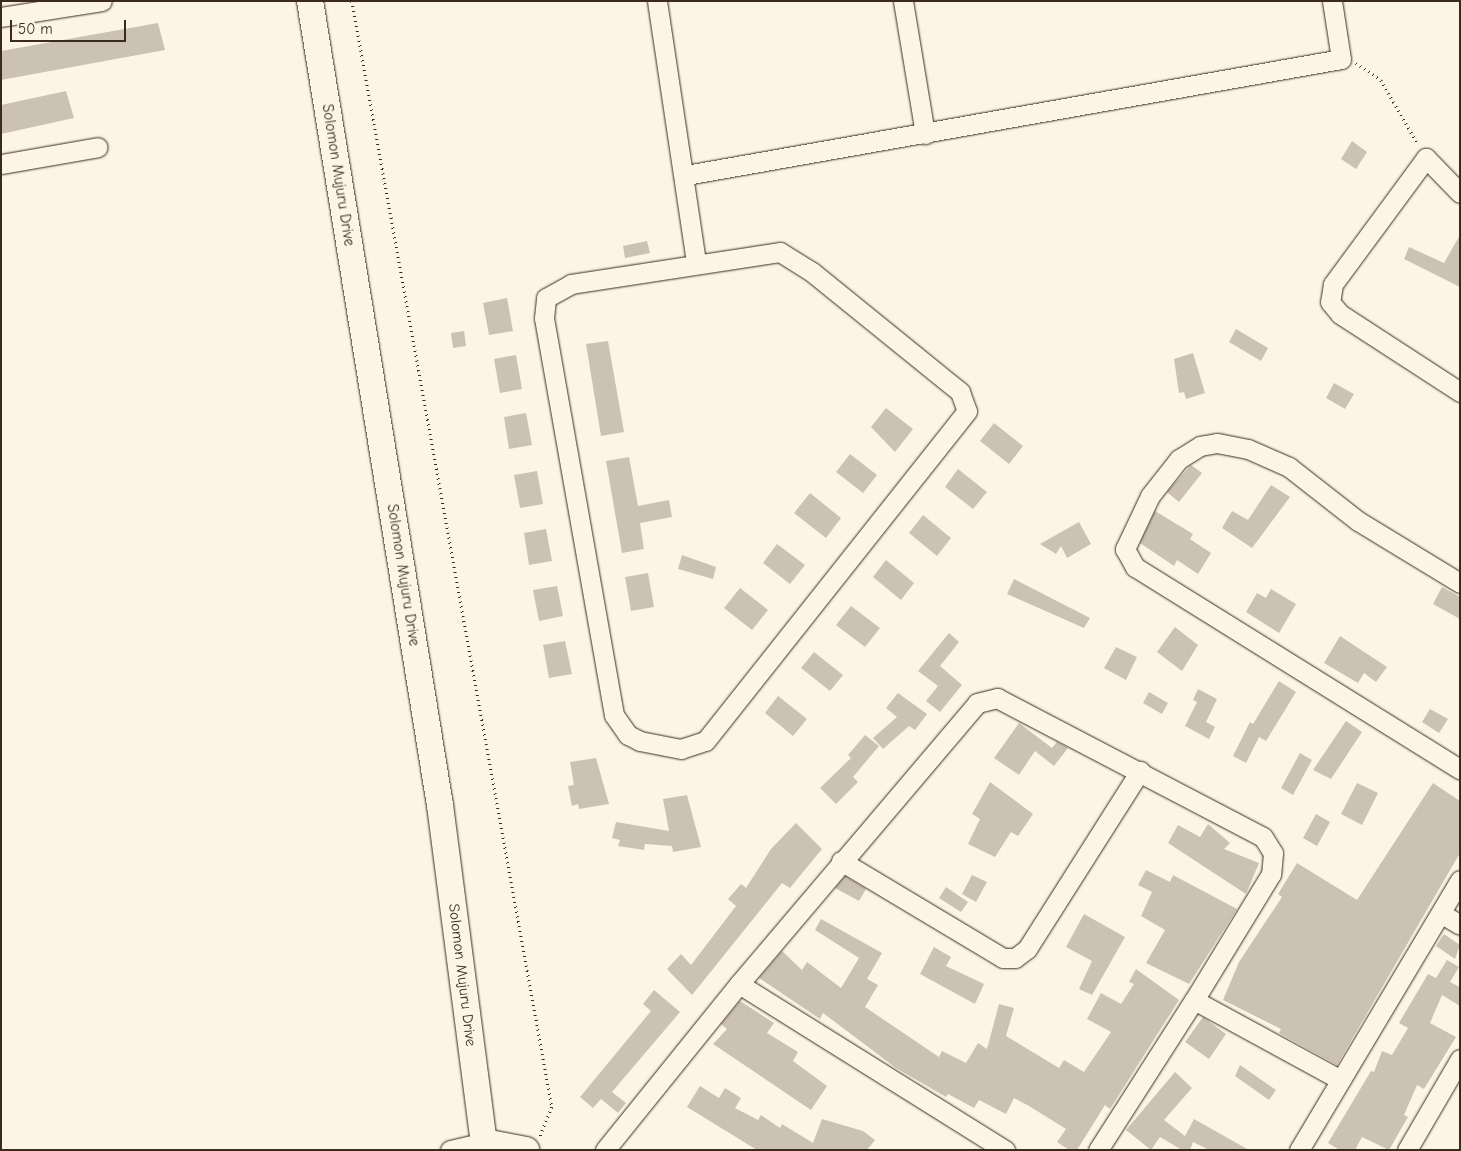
<!DOCTYPE html>
<html>
<head>
<meta charset="utf-8">
<style>
  body { margin:0 }
  #map { position:relative; width:1461px; height:1151px; overflow:hidden; background:#fcf5e5; font-family:"Comic Neue",sans-serif }
  div>[style] { position:absolute }
  .building>* { inset:0; background:#ccc2b3 }
  .path>* { height:2.5px; margin-top:-1.25px; transform-origin:0; background:repeating-linear-gradient(90deg,#3b2a1e 0 1px,transparent 0 5px) }
  .roads { filter:drop-shadow(0 0 1px #3b2a1e) drop-shadow(0 0 1px #3b2a1e) }
  .street>* { height:19px; margin:-9.5px; padding:0 9.5px; transform-origin:9.5px; border-radius:9.5px; background:#fcf5e5 }
  .secondary>* { height:26px; margin:-13px; padding:0 13px; transform-origin:13px; border-radius:13px; background:#fcf5e5 }
  span { translate:-50% -50%; white-space:nowrap; text-align:center; line-height:1.15; -webkit-text-stroke:5px #fcf5e5; paint-order:stroke }
  .street-label { font-size:15px; color:#3b2a1e }
  .frame { position:absolute; inset:0; border:2px solid #3b2a1e; pointer-events:none }
  .scale { position:absolute; left:10px; top:20px; width:116px; height:22px; box-sizing:border-box; border:2px solid #3b2a1e; border-top:0; padding-left:6px; font-size:15px; line-height:18px; white-space:nowrap; color:#3b2a1e; -webkit-text-stroke:4px #fcf5e5; paint-order:stroke }
</style>
</head>
<body>
<div id="map">
  <div class="building">
    <i style="clip-path:polygon(158px 23px,165px 50px,1px 80px,1px 51px)"></i>
    <i style="clip-path:polygon(66px 91px,74px 118px,1px 134px,1px 105px)"></i>
    <i style="clip-path:polygon(1352px 141px,1367px 152px,1356px 169px,1341px 159px)"></i>
    <i style="clip-path:polygon(1460px 235px,1460px 287px,1404px 259px,1409px 247px,1444px 263px)"></i>
    <i style="clip-path:polygon(647px 241px,650px 253px,625px 258px,623px 246px)"></i>
    <i style="clip-path:polygon(507px 298px,513px 331px,489px 335px,483px 303px)"></i>
    <i style="clip-path:polygon(1236px 329px,1268px 348px,1261px 361px,1229px 342px)"></i>
    <i style="clip-path:polygon(464px 331px,466px 346px,453px 348px,451px 333px)"></i>
    <i style="clip-path:polygon(608px 341px,624px 432px,601px 436px,586px 344px)"></i>
    <i style="clip-path:polygon(1193px 353px,1205px 393px,1186px 399px,1184px 392px,1179px 393px,1174px 359px)"></i>
    <i style="clip-path:polygon(516px 355px,522px 389px,500px 393px,494px 359px)"></i>
    <i style="clip-path:polygon(1334px 383px,1354px 394px,1345px 409px,1326px 398px)"></i>
    <i style="clip-path:polygon(886px 408px,913px 429px,895px 452px,871px 427px)"></i>
    <i style="clip-path:polygon(526px 413px,532px 445px,509px 449px,504px 417px)"></i>
    <i style="clip-path:polygon(994px 423px,1023px 446px,1009px 464px,980px 441px)"></i>
    <i style="clip-path:polygon(850px 454px,877px 475px,863px 493px,836px 472px)"></i>
    <i style="clip-path:polygon(629px 457px,638px 506px,669px 500px,672px 517px,640px 523px,644px 549px,622px 553px,606px 461px)"></i>
    <i style="clip-path:polygon(1191px 465px,1202px 473px,1179px 502px,1167px 492px)"></i>
    <i style="clip-path:polygon(958px 469px,987px 492px,973px 509px,945px 487px)"></i>
    <i style="clip-path:polygon(537px 471px,543px 504px,520px 508px,514px 475px)"></i>
    <i style="clip-path:polygon(1271px 485px,1290px 497px,1252px 548px,1222px 528px,1232px 511px,1248px 520px)"></i>
    <i style="clip-path:polygon(810px 493px,841px 518px,826px 538px,794px 513px)"></i>
    <i style="clip-path:polygon(1155px 511px,1193px 534px,1190px 539px,1211px 553px,1198px 574px,1177px 560px,1174px 566px,1140px 543px)"></i>
    <i style="clip-path:polygon(923px 515px,951px 538px,937px 556px,909px 533px)"></i>
    <i style="clip-path:polygon(1079px 522px,1091px 544px,1067px 558px,1061px 546px,1056px 554px,1040px 544px)"></i>
    <i style="clip-path:polygon(546px 529px,552px 561px,529px 565px,524px 533px)"></i>
    <i style="clip-path:polygon(777px 544px,805px 565px,790px 584px,763px 563px)"></i>
    <i style="clip-path:polygon(682px 555px,716px 567px,713px 579px,678px 569px)"></i>
    <i style="clip-path:polygon(886px 560px,914px 583px,901px 600px,873px 577px)"></i>
    <i style="clip-path:polygon(648px 573px,654px 607px,631px 611px,625px 577px)"></i>
    <i style="clip-path:polygon(1014px 579px,1090px 618px,1084px 628px,1007px 594px)"></i>
    <i style="clip-path:polygon(557px 586px,563px 616px,539px 621px,533px 590px)"></i>
    <i style="clip-path:polygon(1442px 587px,1460px 597px,1460px 619px,1433px 604px)"></i>
    <i style="clip-path:polygon(740px 588px,768px 610px,752px 630px,724px 608px)"></i>
    <i style="clip-path:polygon(1271px 589px,1296px 604px,1279px 633px,1246px 612px,1257px 593px,1266px 598px)"></i>
    <i style="clip-path:polygon(851px 606px,880px 628px,865px 647px,836px 625px)"></i>
    <i style="clip-path:polygon(1175px 627px,1198px 645px,1182px 671px,1157px 652px)"></i>
    <i style="clip-path:polygon(949px 633px,959px 642px,940px 666px,962px 685px,940px 712px,926px 701px,938px 686px,918px 671px)"></i>
    <i style="clip-path:polygon(1340px 636px,1387px 667px,1376px 682px,1364px 673px,1358px 683px,1324px 663px)"></i>
    <i style="clip-path:polygon(565px 641px,572px 674px,549px 678px,543px 645px)"></i>
    <i style="clip-path:polygon(1116px 647px,1137px 657px,1126px 680px,1104px 668px)"></i>
    <i style="clip-path:polygon(814px 652px,843px 675px,830px 691px,801px 668px)"></i>
    <i style="clip-path:polygon(1279px 681px,1296px 692px,1266px 741px,1259px 737px,1246px 763px,1233px 756px,1250px 722px,1253px 724px)"></i>
    <i style="clip-path:polygon(1198px 689px,1217px 699px,1206px 722px,1215px 727px,1209px 739px,1185px 726px,1197px 702px,1193px 700px)"></i>
    <i style="clip-path:polygon(1149px 692px,1168px 703px,1162px 714px,1143px 703px)"></i>
    <i style="clip-path:polygon(898px 693px,927px 714px,915px 730px,909px 726px,883px 749px,873px 738px,897px 717px,886px 708px)"></i>
    <i style="clip-path:polygon(778px 696px,807px 719px,793px 736px,765px 713px)"></i>
    <i style="clip-path:polygon(1430px 709px,1448px 719px,1439px 733px,1422px 722px)"></i>
    <i style="clip-path:polygon(1346px 721px,1362px 732px,1331px 779px,1313px 770px)"></i>
    <i style="clip-path:polygon(1019px 723px,1052px 748px,1057px 742px,1068px 748px,1054px 766px,1035px 751px,1019px 775px,994px 758px)"></i>
    <i style="clip-path:polygon(865px 735px,879px 746px,853px 777px,858px 782px,836px 804px,820px 788px,851px 758px,848px 755px)"></i>
    <i style="clip-path:polygon(1300px 753px,1312px 760px,1293px 795px,1281px 788px)"></i>
    <i style="clip-path:polygon(596px 758px,609px 804px,579px 809px,578px 804px,572px 806px,568px 786px,574px 785px,570px 762px)"></i>
    <i style="clip-path:polygon(990px 782px,1033px 814px,1018px 836px,1011px 832px,995px 857px,968px 844px,980px 819px,972px 814px)"></i>
    <i style="clip-path:polygon(1357px 783px,1378px 793px,1362px 825px,1341px 814px)"></i>
    <i style="clip-path:polygon(1433px 783px,1460px 801px,1460px 853px,1337px 1065px,1279px 1033px,1281px 1029px,1223px 1000px,1239px 962px,1282px 897px,1278px 894px,1297px 863px,1357px 900px)"></i>
    <i style="clip-path:polygon(687px 795px,701px 847px,673px 852px,672px 846px,645px 844px,644px 850px,618px 846px,620px 840px,612px 838px,616px 822px,669px 831px,663px 799px)"></i>
    <i style="clip-path:polygon(1316px 814px,1330px 822px,1317px 846px,1303px 838px)"></i>
    <i style="clip-path:polygon(796px 823px,822px 849px,790px 888px,782px 883px,692px 995px,667px 969px,681px 954px,691px 965px,736px 906px,728px 899px,741px 884px,746px 888px,771px 849px)"></i>
    <i style="clip-path:polygon(1208px 824px,1230px 843px,1224px 849px,1259px 863px,1246px 894px,1168px 843px,1178px 825px,1200px 837px)"></i>
    <i style="clip-path:polygon(1146px 870px,1170px 882px,1173px 875px,1237px 909px,1189px 984px,1146px 963px,1165px 930px,1141px 916px,1152px 892px,1138px 885px)"></i>
    <i style="clip-path:polygon(972px 875px,987px 882px,976px 902px,962px 894px)"></i>
    <i style="clip-path:polygon(845px 876px,866px 889px,859px 901px,835px 888px)"></i>
    <i style="clip-path:polygon(946px 887px,968px 902px,961px 912px,939px 898px)"></i>
    <i style="clip-path:polygon(1084px 914px,1125px 937px,1092px 995px,1079px 989px,1092px 961px,1066px 947px)"></i>
    <i style="clip-path:polygon(821px 919px,882px 953px,867px 979px,878px 985px,865px 1007px,939px 1057px,942px 1051px,966px 1063px,978px 1043px,987px 1049px,999px 1004px,1014px 1008px,1006px 1036px,1059px 1068px,1064px 1060px,1084px 1072px,1111px 1032px,1087px 1019px,1101px 993px,1121px 1004px,1134px 984px,1129px 982px,1136px 969px,1179px 1000px,1110px 1109px,1105px 1105px,1077px 1150px,1069px 1150px,1057px 1142px,1066px 1129px,1029px 1106px,1014px 1098px,1006px 1114px,979px 1100px,974px 1108px,948px 1094px,946px 1097px,896px 1068px,823px 1013px,820px 1019px,759px 978px,782px 951px,802px 970px,807px 962px,841px 988px,859px 958px,815px 930px)"></i>
    <i style="clip-path:polygon(1444px 934px,1460px 945px,1455px 959px,1436px 946px)"></i>
    <i style="clip-path:polygon(934px 947px,951px 957px,946px 966px,984px 984px,975px 1004px,920px 974px)"></i>
    <i style="clip-path:polygon(1447px 960px,1459px 967px,1450px 982px,1460px 987px,1460px 1006px,1442px 995px,1430px 1023px,1456px 1037px,1424px 1089px,1417px 1085px,1404px 1115px,1408px 1117px,1389px 1150px,1362px 1137px,1355px 1150px,1340px 1150px,1328px 1143px,1371px 1071px,1374px 1072px,1382px 1051px,1392px 1055px,1408px 1028px,1399px 1023px,1428px 974px,1436px 978px)"></i>
    <i style="clip-path:polygon(654px 990px,680px 1012px,612px 1092px,626px 1103px,618px 1113px,601px 1099px,593px 1108px,580px 1097px,651px 1011px,643px 1004px)"></i>
    <i style="clip-path:polygon(740px 1001px,774px 1023px,767px 1033px,798px 1052px,793px 1061px,827px 1086px,811px 1110px,713px 1044px,727px 1029px,721px 1024px)"></i>
    <i style="clip-path:polygon(1203px 1017px,1226px 1034px,1209px 1059px,1185px 1042px)"></i>
    <i style="clip-path:polygon(1240px 1065px,1276px 1090px,1269px 1100px,1235px 1076px)"></i>
    <i style="clip-path:polygon(1175px 1072px,1192px 1088px,1164px 1120px,1185px 1136px,1194px 1119px,1249px 1150px,1209px 1150px,1193px 1142px,1190px 1150px,1182px 1150px,1160px 1137px,1151px 1150px,1126px 1130px)"></i>
    <i style="clip-path:polygon(700px 1086px,719px 1098px,725px 1088px,741px 1098px,735px 1108px,758px 1120px,761px 1115px,780px 1128px,782px 1124px,813px 1143px,822px 1119px,863px 1131px,875px 1140px,867px 1150px,757px 1150px,687px 1107px)"></i>
  </div>
  <div class="path">
    <i style="left:352px;top:1px;width:1124px;rotate:79.75deg"></i>
    <i style="left:552px;top:1107px;width:32px;rotate:112deg"></i>
    <i style="left:1356px;top:63px;width:30px;rotate:34deg"></i>
    <i style="left:1381px;top:80px;width:74px;rotate:60deg"></i>
  </div>
  <div class="roads">
    <div class="street">
      <i style="left:657px;top:1px;width:264px;rotate:81.5deg"></i>
      <i style="left:903px;top:1px;width:135px;rotate:80.6deg"></i>
      <i style="left:1px;top:17px;width:102px;rotate:-9deg"></i>
      <i style="left:1px;top:164px;width:98px;rotate:-9.9deg"></i>
      <i style="left:686px;top:175px;width:665px;rotate:-10.04deg"></i>
      <i style="left:1341px;top:59px;width:59px;rotate:-98.8deg"></i>
      <i style="left:1460px;top:193px;width:49px;rotate:-134.2deg"></i>
      <i style="left:1426px;top:158px;width:157px;rotate:126.4deg"></i>
      <i style="left:1333px;top:284px;width:18px;rotate:99deg"></i>
      <i style="left:1330px;top:302px;width:16px;rotate:50deg"></i>
      <i style="left:1340px;top:314px;width:143px;rotate:33deg"></i>
      <i style="left:780px;top:252px;width:38px;rotate:32deg"></i>
      <i style="left:812px;top:272px;width:191px;rotate:39deg"></i>
      <i style="left:960px;top:392px;width:20px;rotate:70deg"></i>
      <i style="left:967px;top:411px;width:421px;rotate:128.4deg"></i>
      <i style="left:705px;top:741px;width:25px;rotate:162deg"></i>
      <i style="left:681px;top:749px;width:42px;rotate:-169deg"></i>
      <i style="left:640px;top:741px;width:13px;rotate:-153deg"></i>
      <i style="left:628px;top:735px;width:24px;rotate:-125deg"></i>
      <i style="left:614px;top:715px;width:403px;rotate:-100deg"></i>
      <i style="left:544px;top:318px;width:20px;rotate:-84deg"></i>
      <i style="left:546px;top:298px;width:29px;rotate:-29deg"></i>
      <i style="left:571px;top:284px;width:211px;rotate:-8.7deg"></i>
      <i style="left:1460px;top:583px;width:119px;rotate:-148.7deg"></i>
      <i style="left:1358px;top:521px;width:88px;rotate:-142deg"></i>
      <i style="left:1289px;top:467px;width:45px;rotate:-156.3deg"></i>
      <i style="left:1248px;top:449px;width:32px;rotate:-169deg"></i>
      <i style="left:1217px;top:443px;width:17px;rotate:170deg"></i>
      <i style="left:1200px;top:446px;width:25px;rotate:148deg"></i>
      <i style="left:1179px;top:459px;width:47px;rotate:128.1deg"></i>
      <i style="left:1150px;top:496px;width:59px;rotate:115.3deg"></i>
      <i style="left:1125px;top:549px;width:21px;rotate:61deg"></i>
      <i style="left:1135px;top:567px;width:383px;rotate:31.9deg"></i>
      <i style="left:841px;top:861px;width:189px;rotate:30.9deg"></i>
      <i style="left:1003px;top:958px;width:12px"></i>
      <i style="left:1015px;top:958px;width:15px;rotate:-37deg"></i>
      <i style="left:1027px;top:949px;width:211px;rotate:-57.6deg"></i>
      <i style="left:1442px;top:914px;width:21px;rotate:31deg"></i>
      <i style="left:739px;top:984px;width:368px;rotate:-49.7deg"></i>
      <i style="left:977px;top:703px;width:21px;rotate:-14deg"></i>
      <i style="left:997px;top:698px;width:300px;rotate:27.6deg"></i>
      <i style="left:1263px;top:837px;width:19px;rotate:58deg"></i>
      <i style="left:1273px;top:853px;width:21px;rotate:95deg"></i>
      <i style="left:1271px;top:874px;width:148px;rotate:121.4deg"></i>
      <i style="left:450px;top:1150px;width:35px;rotate:-13deg"></i>
      <i style="left:605px;top:1150px;width:213px;rotate:-51.1deg"></i>
      <i style="left:739px;top:984px;width:314px;rotate:32deg"></i>
      <i style="left:1098px;top:1150px;width:178px;rotate:-57.4deg"></i>
      <i style="left:1194px;top:1000px;width:167px;rotate:28.6deg"></i>
      <i style="left:1299px;top:1150px;width:314px;rotate:-59.2deg"></i>
      <i style="left:1407px;top:1150px;width:105px;rotate:-59.8deg"></i>
    </div>
    <div class="secondary">
      <i style="left:310px;top:1px;width:814px;rotate:80.82deg"></i>
      <i style="left:440px;top:805px;width:348px;rotate:82.6deg"></i>
      <i style="left:484px;top:1142px;width:43px;rotate:10.8deg"></i>
    </div>
  </div>
  <div class="street-label">
    <span style="left:338px;top:175px;rotate:81deg">Solomon Mujuru Drive</span>
    <span style="left:403px;top:575px;rotate:81deg">Solomon Mujuru Drive</span>
    <span style="left:462px;top:975px;rotate:83deg">Solomon Mujuru Drive</span>
  </div>
  <div class="frame"></div>
  <div class="scale">50 m</div>
</div>
</body>
</html>
